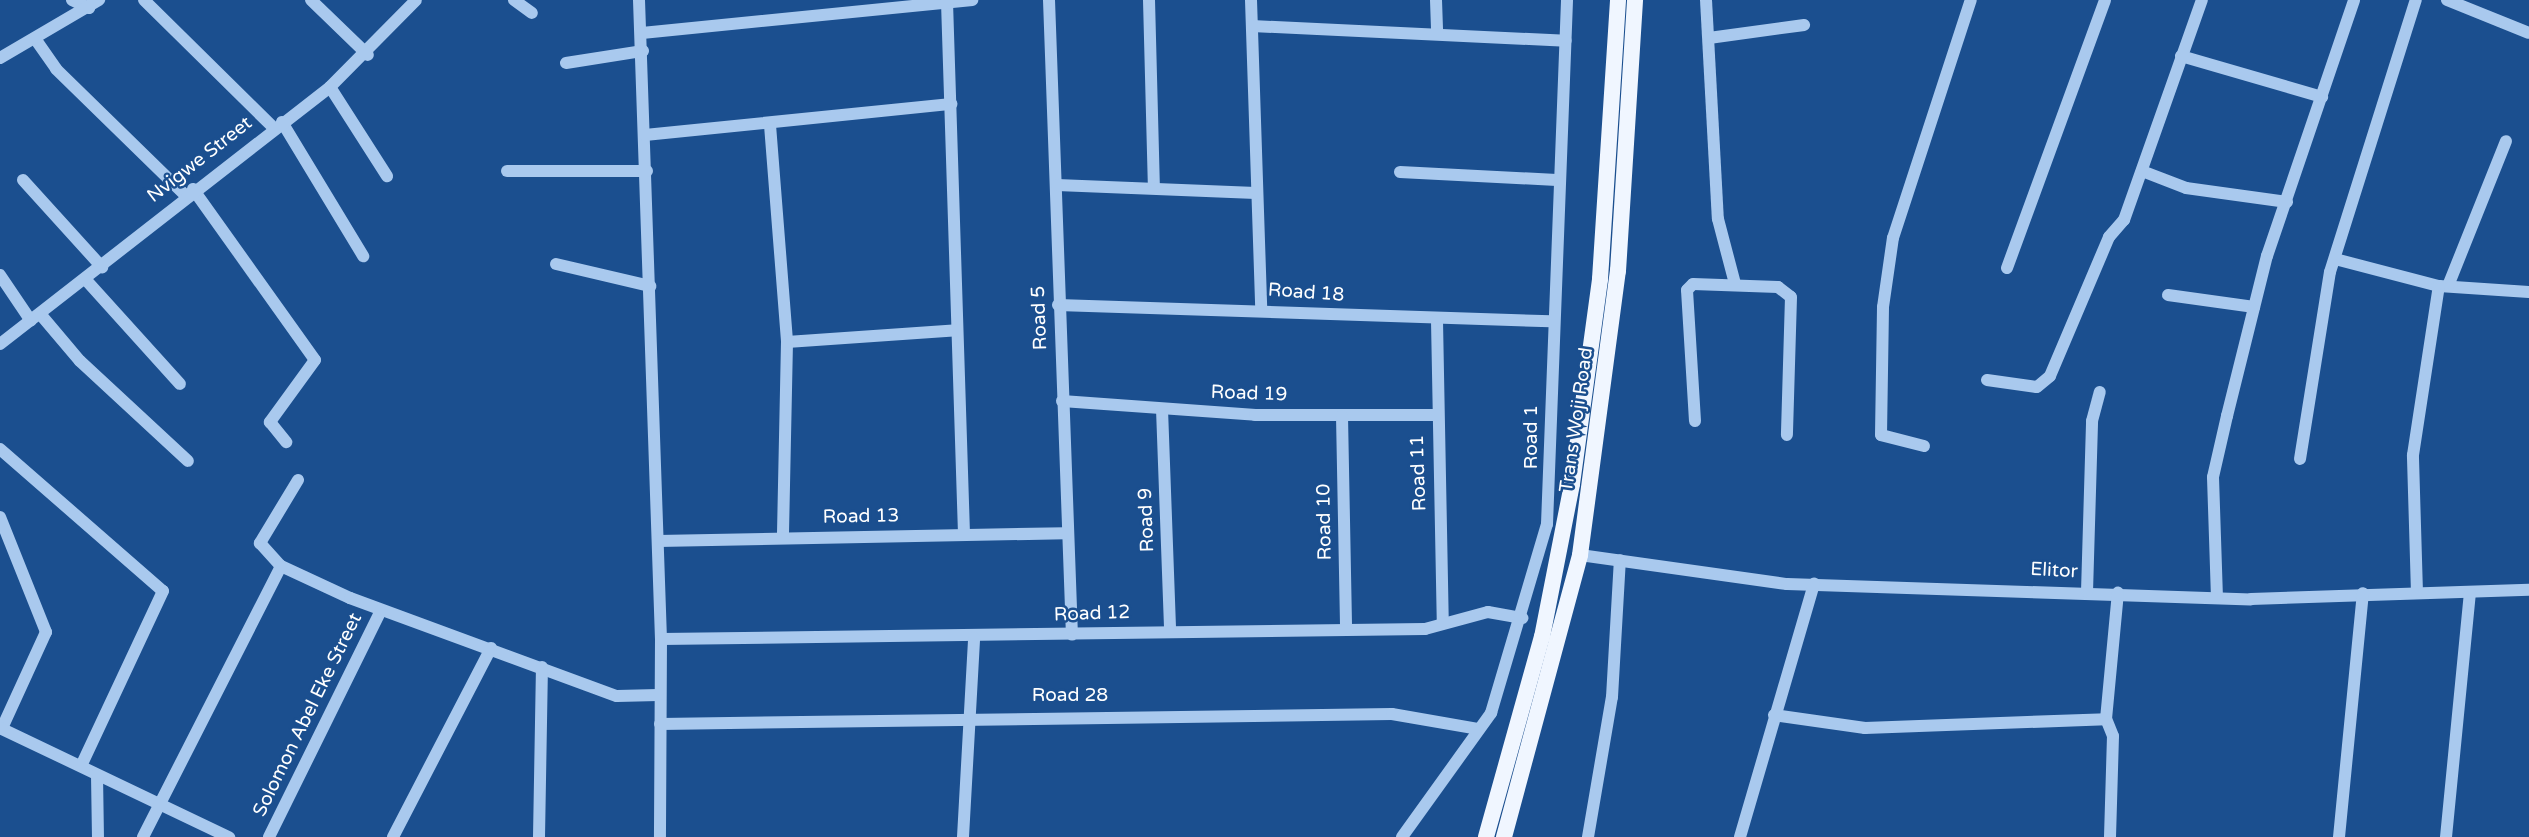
<!DOCTYPE html>
<html>
<head>
<meta charset="utf-8">
<style>
  body { margin:0 }
  #map { position:relative; width:2529px; height:837px; overflow:hidden; background:#1b4f8f; font-family:"Varela Round",sans-serif }
  div>[style] { position:absolute }
  .minor>* { height:12px; margin:-6px; padding:0 6px; transform-origin:6px; border-radius:6px; background:#a9c9ee }
  .major>* { height:16px; margin:-8px; padding:0 8px; transform-origin:8px; border-radius:8px; background:#f0f6ff }
  span { translate:-50% -50%; white-space:nowrap; text-align:center; line-height:1.15; -webkit-text-stroke:5px #1b4f8f; paint-order:stroke }
  .street-label { font-size:19px; color:#fff }
</style>
</head>
<body>
<div id="map">
  <div class="minor">
    <i style="left:72px;top:0;width:19px;rotate:25deg"></i>
    <i style="left:144px;top:0;width:181px;rotate:44.6deg"></i>
    <i style="left:311px;top:0;width:79px;rotate:44deg"></i>
    <i style="left:514px;top:0;width:22px;rotate:36deg"></i>
    <i style="left:639px;top:0;width:639px;rotate:88.03deg"></i>
    <i style="left:661px;top:639px;width:198px;rotate:90.3deg"></i>
    <i style="left:1049px;top:0;width:635px;rotate:87.93deg"></i>
    <i style="left:1149px;top:0;width:186px;rotate:88.5deg"></i>
    <i style="left:1251px;top:0;width:309px;rotate:88.1deg"></i>
    <i style="left:1436px;top:0;width:34px;rotate:88deg"></i>
    <i style="left:1706px;top:0;width:219px;rotate:86.9deg"></i>
    <i style="left:1718px;top:219px;width:67px;rotate:75.3deg"></i>
    <i style="left:2447px;top:0;width:88px;rotate:21.9deg"></i>
    <i style="left:947px;top:2px;width:532px;rotate:88.17deg"></i>
    <i style="left:1252px;top:26px;width:314px;rotate:2.7deg"></i>
    <i style="left:642px;top:33px;width:332px;rotate:-5.7deg"></i>
    <i style="left:1709px;top:38px;width:96px;rotate:-7.8deg"></i>
    <i style="left:36px;top:40px;width:35px;rotate:55deg"></i>
    <i style="left:56px;top:69px;width:180px;rotate:44.3deg"></i>
    <i style="left:2181px;top:56px;width:147px;rotate:16.2deg"></i>
    <i style="left:0;top:58px;width:115px;rotate:-30.4deg"></i>
    <i style="left:566px;top:63px;width:78px;rotate:-8.9deg"></i>
    <i style="left:330px;top:87px;width:106px;rotate:57.4deg"></i>
    <i style="left:282px;top:122px;width:157px;rotate:58.8deg"></i>
    <i style="left:770px;top:125px;width:218px;rotate:85.5deg"></i>
    <i style="left:787px;top:342px;width:196px;rotate:91.2deg"></i>
    <i style="left:645px;top:135px;width:308px;rotate:-5.8deg"></i>
    <i style="left:507px;top:171px;width:140px"></i>
    <i style="left:2142px;top:171px;width:47px;rotate:21.1deg"></i>
    <i style="left:2186px;top:188px;width:102px;rotate:7.9deg"></i>
    <i style="left:1400px;top:172px;width:157px;rotate:2.9deg"></i>
    <i style="left:23px;top:180px;width:118px;rotate:47.8deg"></i>
    <i style="left:1057px;top:185px;width:199px;rotate:2.3deg"></i>
    <i style="left:193px;top:189px;width:210px;rotate:54.5deg"></i>
    <i style="left:315px;top:360px;width:77px;rotate:126deg"></i>
    <i style="left:270px;top:422px;width:26px;rotate:51deg"></i>
    <i style="left:2335px;top:259px;width:107px;rotate:14.6deg"></i>
    <i style="left:2439px;top:286px;width:90px;rotate:3.8deg"></i>
    <i style="left:556px;top:264px;width:97px;rotate:13.2deg"></i>
    <i style="left:2007px;top:268px;width:285px;rotate:-69.9deg"></i>
    <i style="left:0;top:275px;width:55px;rotate:56deg"></i>
    <i style="left:86px;top:280px;width:140px;rotate:47.9deg"></i>
    <i style="left:2448px;top:286px;width:156px;rotate:-68.2deg"></i>
    <i style="left:2168px;top:295px;width:87px;rotate:7.9deg"></i>
    <i style="left:1058px;top:305px;width:493px;rotate:1.9deg"></i>
    <i style="left:41px;top:315px;width:60px;rotate:49.7deg"></i>
    <i style="left:80px;top:361px;width:147px;rotate:42.8deg"></i>
    <i style="left:1437px;top:321px;width:302px;rotate:88.9deg"></i>
    <i style="left:787px;top:342px;width:170px;rotate:-4deg"></i>
    <i style="left:0;top:344px;width:418px;rotate:-37.9deg"></i>
    <i style="left:330px;top:87px;width:122px;rotate:-45.3deg"></i>
    <i style="left:1987px;top:380px;width:50px;rotate:8deg"></i>
    <i style="left:2037px;top:387px;width:17px;rotate:-40deg"></i>
    <i style="left:2050px;top:376px;width:151px;rotate:-67deg"></i>
    <i style="left:2109px;top:237px;width:23px;rotate:-49deg"></i>
    <i style="left:2124px;top:220px;width:233px;rotate:-70.5deg"></i>
    <i style="left:1062px;top:401px;width:194px;rotate:4.1deg"></i>
    <i style="left:1255px;top:415px;width:181px"></i>
    <i style="left:1162px;top:409px;width:221px;rotate:87.9deg"></i>
    <i style="left:1342px;top:416px;width:212px;rotate:88.9deg"></i>
    <i style="left:1695px;top:421px;width:131px;rotate:-93.5deg"></i>
    <i style="left:1687px;top:290px;width:8px;rotate:-45deg"></i>
    <i style="left:1693px;top:284px;width:85px;rotate:2deg"></i>
    <i style="left:1778px;top:287px;width:16px;rotate:38deg"></i>
    <i style="left:1791px;top:297px;width:138px;rotate:91.7deg"></i>
    <i style="left:1924px;top:446px;width:44px;rotate:-165.7deg"></i>
    <i style="left:1881px;top:435px;width:128px;rotate:-89.1deg"></i>
    <i style="left:1883px;top:307px;width:70px;rotate:-81.8deg"></i>
    <i style="left:1893px;top:238px;width:250px;rotate:-71.9deg"></i>
    <i style="left:0;top:449px;width:216px;rotate:41.1deg"></i>
    <i style="left:163px;top:591px;width:193px;rotate:115.1deg"></i>
    <i style="left:2300px;top:459px;width:189px;rotate:-80.9deg"></i>
    <i style="left:2330px;top:272px;width:285px;rotate:-72.5deg"></i>
    <i style="left:298px;top:480px;width:74px;rotate:121.1deg"></i>
    <i style="left:260px;top:543px;width:31px;rotate:48deg"></i>
    <i style="left:281px;top:566px;width:76px;rotate:24.9deg"></i>
    <i style="left:350px;top:598px;width:284px;rotate:20.2deg"></i>
    <i style="left:617px;top:696px;width:41px;rotate:-1.4deg"></i>
    <i style="left:0;top:517px;width:124px;rotate:68.2deg"></i>
    <i style="left:46px;top:632px;width:106px;rotate:114.6deg"></i>
    <i style="left:658px;top:541px;width:407px;rotate:-1.1deg"></i>
    <i style="left:1580px;top:555px;width:209px;rotate:8deg"></i>
    <i style="left:1787px;top:584px;width:464px;rotate:1.9deg"></i>
    <i style="left:2251px;top:599px;width:278px;rotate:-1.9deg"></i>
    <i style="left:2087px;top:592px;width:171px;rotate:-88.3deg"></i>
    <i style="left:2092px;top:421px;width:30px;rotate:-75deg"></i>
    <i style="left:2417px;top:593px;width:138px;rotate:-91.7deg"></i>
    <i style="left:2413px;top:455px;width:171px;rotate:-81.3deg"></i>
    <i style="left:2217px;top:598px;width:121px;rotate:-91.9deg"></i>
    <i style="left:2213px;top:477px;width:63px;rotate:-77.1deg"></i>
    <i style="left:2227px;top:416px;width:165px;rotate:-76deg"></i>
    <i style="left:2267px;top:256px;width:270px;rotate:-71.2deg"></i>
    <i style="left:661px;top:639px;width:764px;rotate:-0.75deg"></i>
    <i style="left:1425px;top:629px;width:65px;rotate:-15.1deg"></i>
    <i style="left:1488px;top:612px;width:35px;rotate:10deg"></i>
    <i style="left:1774px;top:715px;width:92px;rotate:8.1deg"></i>
    <i style="left:1865px;top:728px;width:241px;rotate:-2.1deg"></i>
    <i style="left:660px;top:724px;width:732px;rotate:-0.78deg"></i>
    <i style="left:1392px;top:714px;width:87px;rotate:9.9deg"></i>
    <i style="left:0;top:728px;width:254px;rotate:25.5deg"></i>
    <i style="left:97px;top:775px;width:62px;rotate:89.1deg"></i>
    <i style="left:143px;top:837px;width:304px;rotate:-63deg"></i>
    <i style="left:269px;top:837px;width:253px;rotate:-63.7deg"></i>
    <i style="left:393px;top:837px;width:213px;rotate:-62.6deg"></i>
    <i style="left:539px;top:837px;width:170px;rotate:-89deg"></i>
    <i style="left:963px;top:837px;width:199px;rotate:-86.8deg"></i>
    <i style="left:1402px;top:837px;width:153px;rotate:-54.3deg"></i>
    <i style="left:1491px;top:713px;width:197px;rotate:-73.5deg"></i>
    <i style="left:1547px;top:524px;width:524px;rotate:-87.81deg"></i>
    <i style="left:1588px;top:837px;width:142px;rotate:-80.3deg"></i>
    <i style="left:1612px;top:697px;width:137px;rotate:-86.7deg"></i>
    <i style="left:1740px;top:837px;width:264px;rotate:-73.7deg"></i>
    <i style="left:2110px;top:837px;width:101px;rotate:-88.3deg"></i>
    <i style="left:2113px;top:736px;width:18px;rotate:-112deg"></i>
    <i style="left:2106px;top:719px;width:127px;rotate:-84.6deg"></i>
    <i style="left:2339px;top:837px;width:245px;rotate:-84.4deg"></i>
    <i style="left:2446px;top:837px;width:245px;rotate:-84.4deg"></i>
  </div>
  <div class="major">
    <i style="left:1486px;top:837px;width:208px;rotate:-74.4deg"></i>
    <i style="left:1542px;top:637px;width:156px;rotate:-78.9deg"></i>
    <i style="left:1572px;top:484px;width:207px;rotate:-82.2deg"></i>
    <i style="left:1600px;top:279px;width:280px;rotate:-86.3deg"></i>
    <i style="left:1504px;top:837px;width:292px;rotate:-74.9deg"></i>
    <i style="left:1580px;top:555px;width:287px;rotate:-82.4deg"></i>
    <i style="left:1618px;top:271px;width:272px;rotate:-86.4deg"></i>
  </div>
  <div class="street-label">
    <span style="left:200px;top:160px;rotate:-38deg">Nvigwe Street</span>
    <span style="left:1306px;top:293px;rotate:4deg">Road 18</span>
    <span style="left:1040px;top:318px;rotate:-92deg">Road 5</span>
    <span style="left:1249px;top:394px;rotate:2deg">Road 19</span>
    <span style="left:1577px;top:420px;rotate:-82deg">Trans Woji Road</span>
    <span style="left:1532px;top:437px;rotate:-90deg">Road 1</span>
    <span style="left:1419px;top:473px;rotate:-92deg">Road 11</span>
    <span style="left:861px;top:517px;rotate:-1deg">Road 13</span>
    <span style="left:1147px;top:520px;rotate:-92deg">Road 9</span>
    <span style="left:1325px;top:522px;rotate:-91deg">Road 10</span>
    <span style="left:2054px;top:571px;rotate:3deg">Elitor</span>
    <span style="left:1092px;top:614px;rotate:-2deg">Road 12</span>
    <span style="left:1070px;top:696px">Road 28</span>
    <span style="left:308px;top:715px;rotate:-64deg">Solomon Abel Eke Street</span>
  </div>
</div>
</body>
</html>
